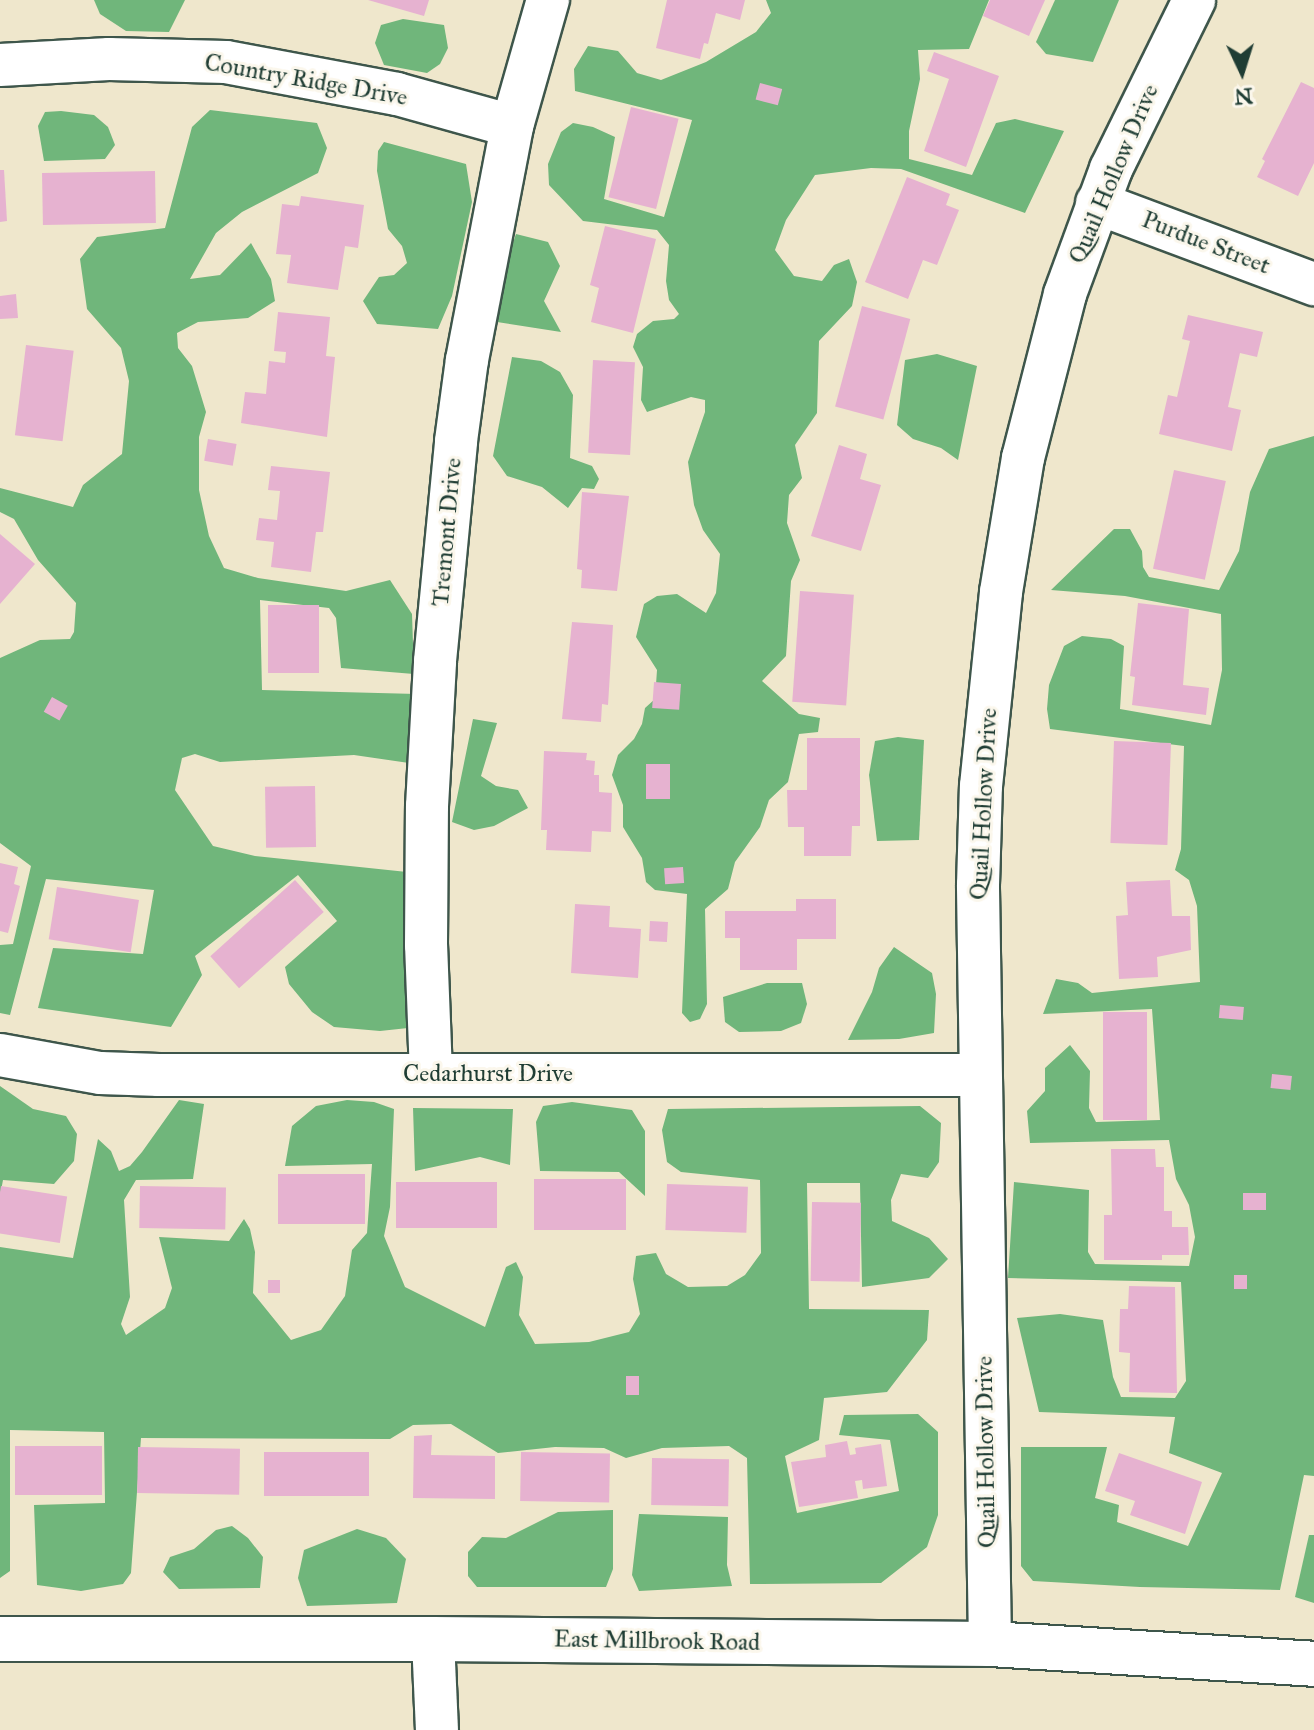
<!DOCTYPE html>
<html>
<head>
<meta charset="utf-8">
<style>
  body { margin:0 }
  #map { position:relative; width:1314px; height:1730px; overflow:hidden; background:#efe7cc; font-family:"IM FELL Great Primer",serif }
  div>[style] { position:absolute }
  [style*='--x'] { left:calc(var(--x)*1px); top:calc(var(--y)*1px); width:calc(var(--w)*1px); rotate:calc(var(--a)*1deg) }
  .forest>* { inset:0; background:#70b67b }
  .building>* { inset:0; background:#e6b2d0; transform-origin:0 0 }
  .roads { filter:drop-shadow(2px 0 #3e564b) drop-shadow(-2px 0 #3e564b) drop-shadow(0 2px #3e564b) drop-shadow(0 -2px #3e564b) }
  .minor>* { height:42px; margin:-21px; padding:0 21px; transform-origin:21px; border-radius:21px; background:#fff }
  .major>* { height:44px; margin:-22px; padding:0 22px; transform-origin:22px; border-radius:22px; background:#fff }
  span { translate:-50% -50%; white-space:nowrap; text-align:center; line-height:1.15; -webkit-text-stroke:6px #fbf7ec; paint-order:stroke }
  .street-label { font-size:24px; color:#1f3d34 }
  .north { position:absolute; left:1202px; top:32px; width:80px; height:80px; -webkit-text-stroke:6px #fbf7ec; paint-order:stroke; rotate:176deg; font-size:22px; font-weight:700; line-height:32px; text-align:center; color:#1f3d34 }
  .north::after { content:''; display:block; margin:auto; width:28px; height:36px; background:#1f3d34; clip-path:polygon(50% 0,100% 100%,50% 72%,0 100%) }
</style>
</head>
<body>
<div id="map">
  <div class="forest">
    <i style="clip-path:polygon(94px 0,185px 0,169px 32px,126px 31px,100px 14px)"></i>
    <i style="clip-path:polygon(766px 0,989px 0,969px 49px,918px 50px,920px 79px,909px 131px,909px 159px,972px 175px,996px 123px,1015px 119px,1064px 131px,1025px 213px,901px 169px,871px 168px,815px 175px,786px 220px,775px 250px,794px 276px,822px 281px,834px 265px,849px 259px,857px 282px,852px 306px,819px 341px,817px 413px,795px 445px,802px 478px,789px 495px,787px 523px,800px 560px,791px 581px,786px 656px,762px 681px,799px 714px,820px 718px,818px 732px,799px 734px,788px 782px,769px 800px,760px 827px,735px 862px,728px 889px,705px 909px,707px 1004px,700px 1019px,690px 1022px,682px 1013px,687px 894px,655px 890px,646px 882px,642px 858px,623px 827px,623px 805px,612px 775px,618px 755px,634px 739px,642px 724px,645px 708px,655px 699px,657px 670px,636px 637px,644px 604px,657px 596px,677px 594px,706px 613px,716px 593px,720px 554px,703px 530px,694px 505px,688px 462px,705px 412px,705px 400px,691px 397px,647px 412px,641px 400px,643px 367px,633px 347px,637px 334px,653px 321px,674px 319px,679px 314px,669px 300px,666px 281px,669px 245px,657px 230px,583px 221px,549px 185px,548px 164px,561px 132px,573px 123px,593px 127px,615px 137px,604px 199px,664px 217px,692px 120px,575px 91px,574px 69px,588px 46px,618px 51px,637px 73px,661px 80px,706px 62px,756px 32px,771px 13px)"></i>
    <i style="clip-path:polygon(1055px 0,1119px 0,1093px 62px,1046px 54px,1036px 42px)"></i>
    <i style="clip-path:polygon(403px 19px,444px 25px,448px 48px,440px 64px,427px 73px,384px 65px,375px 43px,381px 25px)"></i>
    <i style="clip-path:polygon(210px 110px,317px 123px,327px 148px,318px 173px,242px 212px,216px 233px,190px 279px,220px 275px,251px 243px,271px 279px,275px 301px,248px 318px,198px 322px,177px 333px,178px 348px,192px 366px,206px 412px,199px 437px,199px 490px,209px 536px,224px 568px,258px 578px,346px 591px,390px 580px,412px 614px,414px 674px,341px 668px,336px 618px,329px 608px,260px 600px,262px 690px,417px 694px,409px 763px,354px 755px,220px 762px,195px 754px,182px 758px,175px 790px,213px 846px,255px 856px,407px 872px,408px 1028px,380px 1031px,334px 1027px,312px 1012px,289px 984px,285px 967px,337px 921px,298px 875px,195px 956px,202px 975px,171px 1027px,38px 1008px,53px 948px,143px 954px,154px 890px,46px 879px,10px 1015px,0 1013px,0 945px,13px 944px,31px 866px,0 843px,0 658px,40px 640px,70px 639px,74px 632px,76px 603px,38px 560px,14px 519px,0 512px,0 488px,73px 507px,83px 485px,122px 454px,129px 381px,121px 348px,87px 309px,80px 259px,97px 237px,165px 228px,192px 127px)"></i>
    <i style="clip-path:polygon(61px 111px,94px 115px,108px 127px,115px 145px,105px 159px,44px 161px,38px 126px,45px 112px)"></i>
    <i style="clip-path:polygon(384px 142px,466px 164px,472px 202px,452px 296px,438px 329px,377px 324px,363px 301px,379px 277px,394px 275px,407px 263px,402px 246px,388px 229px,377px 171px,378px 151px)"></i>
    <i style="clip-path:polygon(516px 234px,548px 242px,560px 266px,544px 301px,561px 332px,497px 322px,508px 257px)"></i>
    <i style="clip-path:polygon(937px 354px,977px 366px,958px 460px,941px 448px,913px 439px,897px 425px,905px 360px)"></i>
    <i style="clip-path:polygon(512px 357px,541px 361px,560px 372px,573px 395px,570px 458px,592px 466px,599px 479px,594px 489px,582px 488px,568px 508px,542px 487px,507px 476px,493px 456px)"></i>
    <i style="clip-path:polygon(1314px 436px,1314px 1476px,1304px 1475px,1280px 1590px,1140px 1587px,1033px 1581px,1021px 1566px,1021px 1447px,1107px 1447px,1095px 1498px,1119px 1505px,1117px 1522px,1188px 1546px,1222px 1473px,1169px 1453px,1175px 1417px,1039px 1412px,1017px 1318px,1060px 1314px,1103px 1320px,1113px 1377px,1121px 1397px,1175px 1398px,1186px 1381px,1181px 1282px,1008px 1278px,1014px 1182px,1089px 1190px,1088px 1252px,1095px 1264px,1189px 1266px,1195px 1237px,1189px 1205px,1176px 1179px,1169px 1140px,1030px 1143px,1027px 1111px,1045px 1091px,1045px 1068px,1070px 1045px,1090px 1071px,1089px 1108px,1096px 1122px,1160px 1120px,1152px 1009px,1043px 1014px,1056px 979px,1078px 983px,1092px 993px,1200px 982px,1197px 906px,1189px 880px,1175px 870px,1181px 849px,1184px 746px,1050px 729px,1047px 709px,1049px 685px,1064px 646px,1082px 636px,1111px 639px,1124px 646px,1120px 709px,1211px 725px,1222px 670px,1221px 614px,1125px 596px,1051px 590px,1114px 529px,1130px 529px,1142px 551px,1143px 567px,1149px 577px,1219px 590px,1239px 551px,1250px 492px,1269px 449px)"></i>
    <i style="clip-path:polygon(473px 719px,497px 723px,481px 776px,496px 786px,518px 790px,528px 808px,494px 826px,474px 830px,452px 822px)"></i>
    <i style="clip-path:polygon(898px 737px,924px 740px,919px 840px,877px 841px,869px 775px,875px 741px)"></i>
    <i style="clip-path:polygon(894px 947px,932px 973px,936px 994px,934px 1033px,899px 1039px,848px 1040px,872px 992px,879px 968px)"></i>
    <i style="clip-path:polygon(767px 983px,802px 983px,807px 1004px,801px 1023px,781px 1031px,739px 1032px,725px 1022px,723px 997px)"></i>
    <i style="clip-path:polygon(0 1086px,33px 1109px,66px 1116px,77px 1134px,74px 1161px,54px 1184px,3px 1180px,0 1196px)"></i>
    <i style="clip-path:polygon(179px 1100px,204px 1104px,193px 1179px,136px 1180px,124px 1200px,130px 1297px,121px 1324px,126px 1335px,165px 1308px,172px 1288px,159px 1237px,229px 1241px,244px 1219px,250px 1229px,255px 1252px,253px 1293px,291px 1340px,321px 1330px,345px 1296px,352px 1250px,367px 1233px,372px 1164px,285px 1166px,292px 1126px,316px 1106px,347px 1100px,374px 1102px,394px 1109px,390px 1207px,384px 1236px,405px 1287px,485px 1327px,506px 1267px,516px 1262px,523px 1277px,519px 1315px,535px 1344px,589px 1342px,629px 1332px,640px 1314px,633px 1279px,636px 1256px,656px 1253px,666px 1274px,688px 1287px,727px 1286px,745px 1275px,761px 1253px,760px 1180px,681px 1172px,667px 1162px,662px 1130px,668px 1109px,920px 1106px,941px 1123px,939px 1162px,928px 1178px,901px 1174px,891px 1200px,892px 1221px,929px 1238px,948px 1259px,929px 1278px,862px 1287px,860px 1183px,807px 1183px,809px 1309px,929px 1310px,927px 1340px,887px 1392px,824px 1398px,819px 1440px,785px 1456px,797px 1513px,899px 1491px,890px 1440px,839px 1435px,844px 1415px,918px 1414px,938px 1432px,938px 1515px,927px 1547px,881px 1583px,750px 1584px,747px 1458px,729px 1446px,662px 1448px,626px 1458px,604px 1448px,555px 1447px,498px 1453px,451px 1424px,413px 1425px,390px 1439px,141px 1438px,131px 1573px,123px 1584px,81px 1591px,37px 1585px,34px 1505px,105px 1503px,104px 1432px,10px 1430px,10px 1571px,0 1578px,0 1247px,73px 1258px,98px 1139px,111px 1151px,119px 1171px,130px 1166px,142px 1152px)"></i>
    <i style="clip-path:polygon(572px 1102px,632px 1110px,645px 1131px,645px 1196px,619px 1172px,540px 1171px,536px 1122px,543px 1106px)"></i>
    <i style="clip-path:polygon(413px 1108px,513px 1109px,510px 1165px,480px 1157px,415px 1171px)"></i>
    <i style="clip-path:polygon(613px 1510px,613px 1569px,606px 1587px,477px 1587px,468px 1576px,468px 1552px,482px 1537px,506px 1538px,558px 1512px)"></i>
    <i style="clip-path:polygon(639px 1514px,728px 1517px,727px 1565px,732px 1586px,639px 1591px,632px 1575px)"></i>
    <i style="clip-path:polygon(232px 1526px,248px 1538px,263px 1557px,260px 1588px,179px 1589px,163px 1572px,170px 1557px,194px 1549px,216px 1530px)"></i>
    <i style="clip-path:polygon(357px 1529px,386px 1538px,406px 1559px,397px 1603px,307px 1606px,298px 1578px,304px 1550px)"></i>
    <i style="clip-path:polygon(1309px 1535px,1314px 1535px,1314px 1603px,1295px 1597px)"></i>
  </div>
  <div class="building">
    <i style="clip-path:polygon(368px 0,429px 0,424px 16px)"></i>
    <i style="clip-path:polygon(667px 0,745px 0,740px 20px,716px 13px,708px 44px,704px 43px,700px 59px,656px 48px)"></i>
    <i style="clip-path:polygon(990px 0,1045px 0,1029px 36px,983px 16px)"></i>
    <i style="clip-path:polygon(934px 52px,999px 76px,966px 167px,924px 151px,949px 79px,927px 71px)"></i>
    <i style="clip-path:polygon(1301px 82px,1314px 88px,1314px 163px,1298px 196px,1257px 177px,1265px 161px,1262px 159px)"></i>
    <i style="left:760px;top:83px;width:23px;height:17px;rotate:15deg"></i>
    <i style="left:631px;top:107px;width:49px;height:93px;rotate:14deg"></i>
    <i style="clip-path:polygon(0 170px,4px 170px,7px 221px,0 222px)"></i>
    <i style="left:155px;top:171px;width:52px;height:113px;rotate:89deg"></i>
    <i style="clip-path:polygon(907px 177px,950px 194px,946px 205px,959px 210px,937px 265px,923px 260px,908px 299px,865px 282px)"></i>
    <i style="clip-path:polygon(301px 196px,364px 205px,358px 248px,345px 246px,338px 290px,287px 283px,291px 255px,276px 254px,282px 204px,299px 206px)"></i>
    <i style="clip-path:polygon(605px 226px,656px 239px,633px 333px,591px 322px,599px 288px,590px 285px)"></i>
    <i style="clip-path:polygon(16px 294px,18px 318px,0 319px,0 296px)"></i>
    <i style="left:862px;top:306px;width:50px;height:104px;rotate:15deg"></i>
    <i style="clip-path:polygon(278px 312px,330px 317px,326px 356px,335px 357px,327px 437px,241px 423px,245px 392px,266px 394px,269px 361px,285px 363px,286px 352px,274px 351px)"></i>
    <i style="clip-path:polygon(1188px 315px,1263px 332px,1257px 357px,1240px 353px,1228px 407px,1241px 410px,1232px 451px,1159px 434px,1168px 395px,1177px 397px,1190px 341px,1182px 339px)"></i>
    <i style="left:26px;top:345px;width:48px;height:91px;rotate:7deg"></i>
    <i style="left:593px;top:360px;width:42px;height:93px;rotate:3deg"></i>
    <i style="left:208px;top:439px;width:29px;height:22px;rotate:10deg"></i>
    <i style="clip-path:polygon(839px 445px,867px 454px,860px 479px,881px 485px,861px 551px,811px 536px)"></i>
    <i style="clip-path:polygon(271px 466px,330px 472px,323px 532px,316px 532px,311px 572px,271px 567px,274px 542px,256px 540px,259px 518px,277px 520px,280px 491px,268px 490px)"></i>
    <i style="left:1174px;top:470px;width:53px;height:101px;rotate:12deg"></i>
    <i style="clip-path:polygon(582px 492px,629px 496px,617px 591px,581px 588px,582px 570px,577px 569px)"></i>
    <i style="clip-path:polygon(0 534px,35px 564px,0 604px)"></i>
    <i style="left:800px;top:591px;width:54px;height:111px;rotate:4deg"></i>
    <i style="clip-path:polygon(1138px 603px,1189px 609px,1183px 685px,1209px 688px,1206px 715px,1132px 705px,1135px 677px,1130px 676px)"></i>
    <i style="left:268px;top:605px;width:51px;height:68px"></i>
    <i style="clip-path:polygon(572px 622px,613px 625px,608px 705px,602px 704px,601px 722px,562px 719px)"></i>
    <i style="left:654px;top:682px;width:27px;height:26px;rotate:4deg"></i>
    <i style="left:52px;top:697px;width:18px;height:17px;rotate:29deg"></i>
    <i style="clip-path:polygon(807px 738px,860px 738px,860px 826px,852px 826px,851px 856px,804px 856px,804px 827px,788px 827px,787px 790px,807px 790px)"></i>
    <i style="left:1114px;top:741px;width:57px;height:102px;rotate:2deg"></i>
    <i style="clip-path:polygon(544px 751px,587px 753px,586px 760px,595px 761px,594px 775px,599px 775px,599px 792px,612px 793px,611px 832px,592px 831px,591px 852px,546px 850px,547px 830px,541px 830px)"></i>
    <i style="left:646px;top:764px;width:24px;height:35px"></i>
    <i style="left:315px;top:786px;width:61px;height:50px;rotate:89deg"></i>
    <i style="clip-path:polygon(0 863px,18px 867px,14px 884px,20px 886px,8px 933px,0 931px)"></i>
    <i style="left:683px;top:867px;width:16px;height:19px;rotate:86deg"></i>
    <i style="left:295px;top:880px;width:43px;height:114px;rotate:48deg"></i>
    <i style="clip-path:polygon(1170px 880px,1172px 916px,1190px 916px,1191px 950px,1157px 957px,1158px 977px,1119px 979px,1116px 916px,1128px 915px,1126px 882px)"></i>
    <i style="left:57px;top:887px;width:83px;height:53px;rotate:9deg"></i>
    <i style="clip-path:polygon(796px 899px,836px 899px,836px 939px,797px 939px,797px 970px,740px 970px,740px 938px,725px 938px,725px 911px,796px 911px)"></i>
    <i style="clip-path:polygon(575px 904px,610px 906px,609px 927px,641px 929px,638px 978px,571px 973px)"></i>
    <i style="left:650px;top:921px;width:18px;height:20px;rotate:3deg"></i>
    <i style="left:1220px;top:1005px;width:24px;height:13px;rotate:5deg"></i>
    <i style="left:1103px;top:1012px;width:44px;height:108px"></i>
    <i style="left:1272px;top:1074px;width:20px;height:14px;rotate:6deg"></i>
    <i style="clip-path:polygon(1111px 1149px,1155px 1149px,1156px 1167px,1164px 1167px,1164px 1211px,1172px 1211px,1172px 1227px,1188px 1227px,1189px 1255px,1162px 1255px,1162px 1260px,1104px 1260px,1104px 1215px,1112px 1215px)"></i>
    <i style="left:278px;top:1174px;width:87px;height:50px"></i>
    <i style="left:626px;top:1179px;width:51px;height:92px;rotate:90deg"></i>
    <i style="left:497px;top:1182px;width:46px;height:101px;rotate:90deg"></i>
    <i style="left:667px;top:1184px;width:81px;height:46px;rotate:2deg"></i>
    <i style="left:1px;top:1186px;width:67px;height:47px;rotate:9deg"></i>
    <i style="left:140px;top:1186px;width:86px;height:42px;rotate:1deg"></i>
    <i style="left:1243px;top:1193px;width:23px;height:17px"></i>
    <i style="left:812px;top:1202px;width:49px;height:79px;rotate:1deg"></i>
    <i style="left:1234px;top:1275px;width:13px;height:14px"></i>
    <i style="left:268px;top:1280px;width:12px;height:13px"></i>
    <i style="clip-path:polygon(1129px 1286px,1175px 1287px,1177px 1393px,1129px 1392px,1130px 1353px,1119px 1352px,1120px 1309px,1128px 1309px)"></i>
    <i style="left:626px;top:1376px;width:13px;height:19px"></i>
    <i style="clip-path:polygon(432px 1435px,431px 1455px,495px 1456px,495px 1499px,413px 1498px,414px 1436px)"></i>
    <i style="clip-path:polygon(847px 1441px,850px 1455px,856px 1454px,855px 1448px,881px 1444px,887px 1486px,863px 1489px,862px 1480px,855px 1481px,858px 1498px,799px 1507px,791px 1462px,826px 1457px,825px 1445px)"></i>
    <i style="left:15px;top:1446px;width:87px;height:49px"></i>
    <i style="left:138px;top:1447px;width:102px;height:46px;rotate:1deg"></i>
    <i style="left:369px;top:1452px;width:44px;height:105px;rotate:90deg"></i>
    <i style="left:521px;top:1452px;width:89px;height:49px;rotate:1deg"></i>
    <i style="clip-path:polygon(1119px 1453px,1202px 1482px,1185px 1534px,1130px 1515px,1135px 1501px,1105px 1491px)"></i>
    <i style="left:652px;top:1458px;width:77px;height:47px;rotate:1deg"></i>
  </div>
  <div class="roads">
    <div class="minor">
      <i style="--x:0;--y:65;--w:109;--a:-3.2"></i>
      <i style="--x:109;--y:59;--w:117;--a:1.5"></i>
      <i style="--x:226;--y:62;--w:174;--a:10.6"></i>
      <i style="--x:397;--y:94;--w:119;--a:15.5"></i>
      <i style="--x:1097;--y:203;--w:232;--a:20.5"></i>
      <i style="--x:0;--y:1055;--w:102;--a:10.2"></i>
      <i style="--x:100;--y:1073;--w:59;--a:1.9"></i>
      <i style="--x:159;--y:1075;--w:820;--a:0"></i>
      <i style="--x:431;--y:1074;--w:129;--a:-92.2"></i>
      <i style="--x:426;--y:945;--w:139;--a:-89.6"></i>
      <i style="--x:427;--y:806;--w:145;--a:-86.8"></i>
      <i style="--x:435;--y:661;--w:221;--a:-84.5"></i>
      <i style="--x:456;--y:441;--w:82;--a:-82.3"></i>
      <i style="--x:467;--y:360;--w:238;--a:-79.1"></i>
      <i style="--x:512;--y:126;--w:131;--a:-74.1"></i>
      <i style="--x:433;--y:1639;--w:91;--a:87.5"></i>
      <i style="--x:990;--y:1644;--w:759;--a:-90.91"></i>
      <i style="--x:978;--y:885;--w:99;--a:-88.3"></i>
      <i style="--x:981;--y:786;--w:195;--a:-84.1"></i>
      <i style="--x:1001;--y:592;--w:136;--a:-80.7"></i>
      <i style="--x:1023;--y:458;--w:169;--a:-75.6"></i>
      <i style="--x:1065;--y:294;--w:133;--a:-69.8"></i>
      <i style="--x:1111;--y:169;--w:188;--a:-63.8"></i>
    </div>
    <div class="major">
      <i style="--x:0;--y:1639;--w:433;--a:0"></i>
      <i style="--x:433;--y:1639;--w:557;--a:0.51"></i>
      <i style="--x:990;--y:1644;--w:325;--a:3.5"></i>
    </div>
  </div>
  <div class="street-label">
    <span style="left:306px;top:80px;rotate:10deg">Country Ridge Drive</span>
    <span style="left:1114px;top:174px;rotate:-67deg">Quail Hollow Drive</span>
    <span style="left:1206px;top:243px;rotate:21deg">Purdue Street</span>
    <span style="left:447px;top:532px;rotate:-85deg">Tremont Drive</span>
    <span style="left:984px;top:804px;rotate:-87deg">Quail Hollow Drive</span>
    <span style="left:488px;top:1074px">Cedarhurst Drive</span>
    <span style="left:986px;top:1452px;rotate:-91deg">Quail Hollow Drive</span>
    <span style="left:657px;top:1641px;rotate:1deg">East Millbrook Road</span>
  </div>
  <div class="north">N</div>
</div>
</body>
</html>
